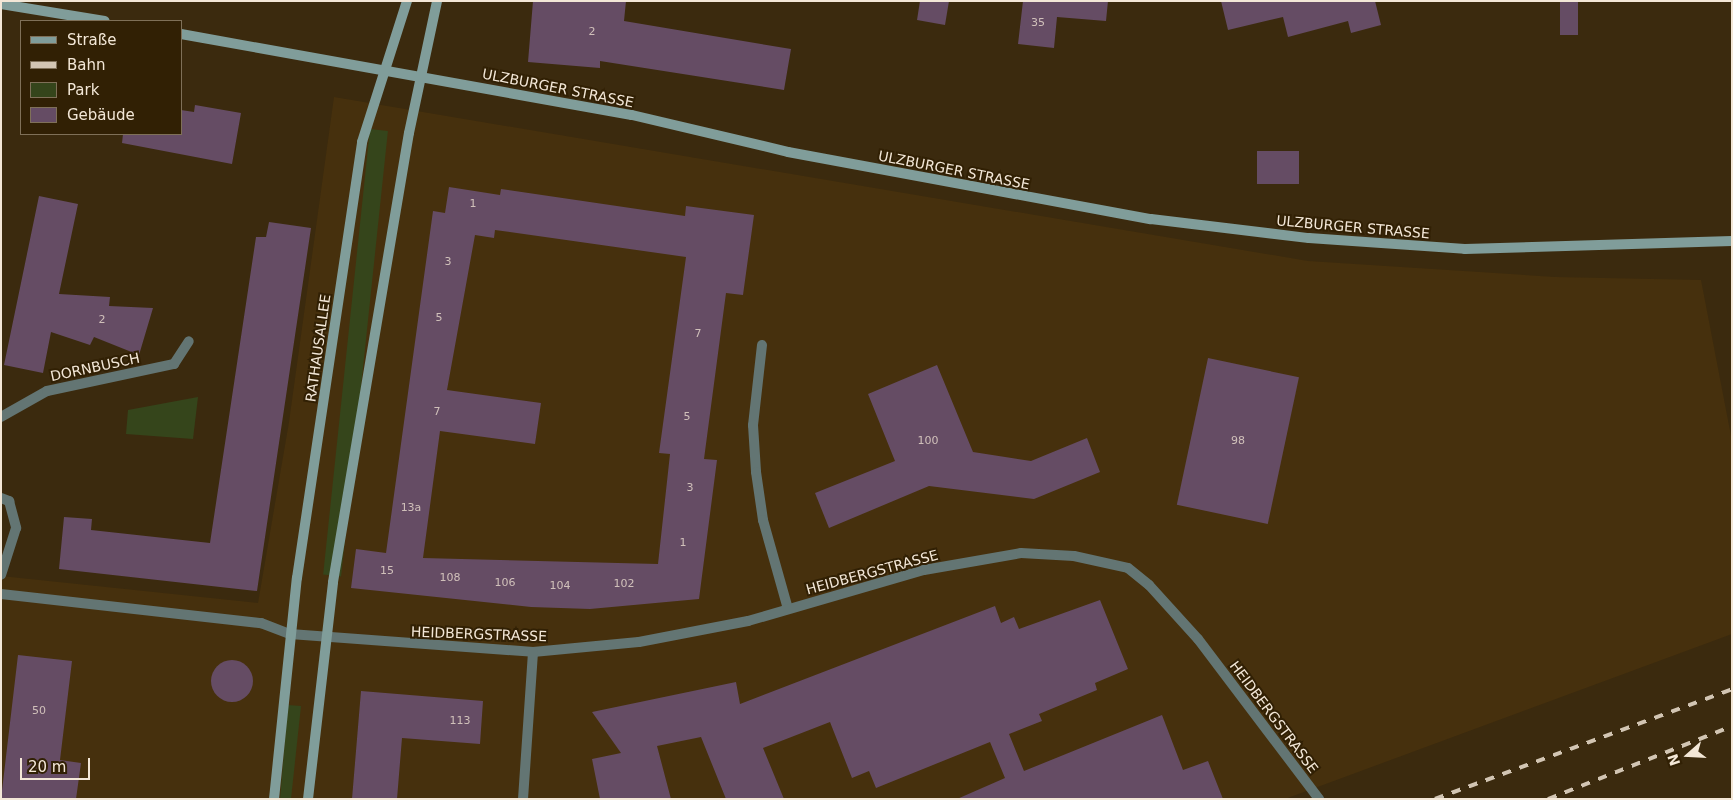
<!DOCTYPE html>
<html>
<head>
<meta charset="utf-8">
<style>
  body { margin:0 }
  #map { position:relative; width:1733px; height:800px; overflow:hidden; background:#3b2a0e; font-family:"DejaVu Sans",sans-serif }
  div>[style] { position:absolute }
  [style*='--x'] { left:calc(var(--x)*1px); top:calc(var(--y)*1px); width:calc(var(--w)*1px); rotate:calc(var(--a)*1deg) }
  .built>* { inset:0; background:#46300d }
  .green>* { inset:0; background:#35451b; transform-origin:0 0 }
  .building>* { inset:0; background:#654c64; transform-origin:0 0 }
  .round { border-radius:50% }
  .street>* { height:10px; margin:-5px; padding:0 5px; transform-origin:5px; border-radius:5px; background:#637573 }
  .secondary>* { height:10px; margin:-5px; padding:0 5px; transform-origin:5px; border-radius:5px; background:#809d9a }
  .rail>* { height:4px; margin-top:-2px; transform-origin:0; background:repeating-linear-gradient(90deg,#d2c5b3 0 9px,transparent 0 18px) }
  span { translate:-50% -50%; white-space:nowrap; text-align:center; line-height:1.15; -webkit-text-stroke:4px #312004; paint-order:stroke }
  .number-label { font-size:11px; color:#d0c0ba }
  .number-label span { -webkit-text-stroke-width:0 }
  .street-label { font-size:14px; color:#f3e7d7 }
  .frame { position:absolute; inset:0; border:2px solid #f3e7d7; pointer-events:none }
  .legend { position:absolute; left:20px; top:20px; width:162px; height:115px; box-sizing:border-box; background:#312004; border:1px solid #7f7058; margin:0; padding:6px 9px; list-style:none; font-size:15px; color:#f3e7d7 }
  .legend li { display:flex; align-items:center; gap:10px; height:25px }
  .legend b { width:25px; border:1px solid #7f7058 }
  .north { position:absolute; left:1663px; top:730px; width:50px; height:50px; -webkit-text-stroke:4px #312004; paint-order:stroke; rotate:251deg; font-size:14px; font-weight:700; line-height:20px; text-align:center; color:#f3e7d7 }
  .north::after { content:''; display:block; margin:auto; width:18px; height:22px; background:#f3e7d7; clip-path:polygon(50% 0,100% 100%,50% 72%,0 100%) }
  .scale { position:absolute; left:20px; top:758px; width:70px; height:22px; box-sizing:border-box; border:2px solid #f3e7d7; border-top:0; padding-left:6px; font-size:15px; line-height:18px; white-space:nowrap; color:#f3e7d7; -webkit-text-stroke:4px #312004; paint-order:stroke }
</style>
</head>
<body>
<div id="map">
  <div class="built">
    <i style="clip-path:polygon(334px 97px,1308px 261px,1555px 277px,1701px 280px,1732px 441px,1732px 634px,1285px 799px,1px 799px,1px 576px,258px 603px,289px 422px)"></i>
  </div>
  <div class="green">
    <i style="left:370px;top:129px;width:18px;height:448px;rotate:6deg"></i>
    <i style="clip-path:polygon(198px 397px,193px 439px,126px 434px,128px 410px)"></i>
    <i style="clip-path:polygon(288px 705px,301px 706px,291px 799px,280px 799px)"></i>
  </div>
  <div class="building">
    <i style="clip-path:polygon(533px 1px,626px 1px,624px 21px,791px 49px,784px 90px,600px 61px,600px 68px,528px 62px)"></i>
    <i style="clip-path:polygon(920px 1px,949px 1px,945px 25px,917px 20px)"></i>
    <i style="clip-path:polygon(1023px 1px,1108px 1px,1106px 21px,1057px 17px,1054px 48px,1018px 44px)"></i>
    <i style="clip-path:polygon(1221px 1px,1375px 1px,1381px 25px,1351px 33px,1348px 21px,1288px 37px,1283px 17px,1228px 30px)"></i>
    <i style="left:1560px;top:1px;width:18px;height:34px"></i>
    <i style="clip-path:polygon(195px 105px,241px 113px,232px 164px,122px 143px,123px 134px,181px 134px,181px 110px,194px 112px)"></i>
    <i style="left:1257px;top:151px;width:42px;height:33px"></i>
    <i style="clip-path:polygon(evenodd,449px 187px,500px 195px,501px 189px,685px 216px,686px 206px,754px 215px,743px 295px,726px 293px,704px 459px,717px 460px,699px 599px,590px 609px,531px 607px,351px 588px,356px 549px,386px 553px,433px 211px,445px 213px,449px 187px,495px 230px,686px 257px,659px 453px,670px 454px,658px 564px,423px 558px,440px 431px,535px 444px,541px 403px,447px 390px,475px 235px,494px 238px,495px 230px)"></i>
    <i style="clip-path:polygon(39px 196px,78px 204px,59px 294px,110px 297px,109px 306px,153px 308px,139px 355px,94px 337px,90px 345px,51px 332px,43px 373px,4px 365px)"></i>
    <i style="clip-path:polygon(269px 222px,311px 228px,257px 591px,59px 569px,64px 517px,92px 519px,91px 530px,210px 543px,256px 237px,266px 237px)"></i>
    <i style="left:1208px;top:358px;width:93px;height:150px;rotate:12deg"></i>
    <i style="clip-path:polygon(937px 365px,973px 452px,1031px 461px,1087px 438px,1100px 472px,1034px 499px,929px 486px,829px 528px,815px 493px,895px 461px,868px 394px)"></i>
    <i style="clip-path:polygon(1100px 600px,1128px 669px,1095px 683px,1097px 690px,1039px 714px,1042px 721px,1009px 734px,1024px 771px,1162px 715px,1183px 770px,1208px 761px,1223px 799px,957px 799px,1005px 778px,990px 742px,876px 788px,869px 771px,852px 778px,830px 722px,763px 748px,784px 799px,726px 799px,701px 737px,657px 746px,671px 799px,600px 799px,592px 759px,621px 753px,592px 712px,736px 682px,740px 704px,995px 606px,1001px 623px,1014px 617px,1019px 629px)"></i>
    <i style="clip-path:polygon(18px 655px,72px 661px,60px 760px,81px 763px,76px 799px,1px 799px)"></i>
    <i class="round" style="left:211px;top:660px;width:42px;height:42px"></i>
    <i style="clip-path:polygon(361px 691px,483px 701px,480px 744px,402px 738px,397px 799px,352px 799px)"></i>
  </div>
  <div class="street">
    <i style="--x:762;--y:345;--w:81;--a:96.4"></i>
    <i style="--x:753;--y:425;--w:47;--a:86.3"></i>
    <i style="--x:756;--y:472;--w:49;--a:81.7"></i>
    <i style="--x:763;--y:520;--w:92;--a:74.3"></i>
    <i style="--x:1;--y:417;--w:53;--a:-29.5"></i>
    <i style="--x:47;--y:391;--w:130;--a:-12"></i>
    <i style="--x:174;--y:364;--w:27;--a:-57"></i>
    <i style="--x:1;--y:498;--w:9;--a:21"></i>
    <i style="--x:9;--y:501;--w:28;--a:75"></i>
    <i style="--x:16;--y:528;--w:49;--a:107.7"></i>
    <i style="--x:1;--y:594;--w:262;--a:6.4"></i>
    <i style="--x:261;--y:623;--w:31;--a:21"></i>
    <i style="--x:290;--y:634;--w:244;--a:4.2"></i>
    <i style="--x:533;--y:652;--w:106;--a:-5.4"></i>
    <i style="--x:639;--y:642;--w:111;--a:-10.9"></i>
    <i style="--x:748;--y:621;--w:183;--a:-16.2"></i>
    <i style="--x:924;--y:570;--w:98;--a:-9.9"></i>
    <i style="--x:1021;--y:553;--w:53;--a:3.2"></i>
    <i style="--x:1074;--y:556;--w:55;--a:12.5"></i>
    <i style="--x:1128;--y:568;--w:27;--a:39"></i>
    <i style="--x:1149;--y:585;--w:73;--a:47.8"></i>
    <i style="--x:1198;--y:639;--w:201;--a:52.9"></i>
    <i style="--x:523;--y:799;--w:147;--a:-86.1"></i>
  </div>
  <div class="secondary">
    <i style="--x:1;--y:4;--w:105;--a:9.3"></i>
    <i style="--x:181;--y:34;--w:458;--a:10.2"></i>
    <i style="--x:632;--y:115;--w:160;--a:13.3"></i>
    <i style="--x:788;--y:152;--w:369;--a:10.5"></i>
    <i style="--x:1151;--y:219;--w:159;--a:6.9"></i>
    <i style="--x:1309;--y:238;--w:156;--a:4"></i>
    <i style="--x:1465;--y:249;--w:267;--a:-1.7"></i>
    <i style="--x:274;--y:799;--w:222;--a:-84.1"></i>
    <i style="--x:297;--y:578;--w:441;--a:-81.5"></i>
    <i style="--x:362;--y:142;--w:148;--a:-72.3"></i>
    <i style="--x:308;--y:799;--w:218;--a:-83.4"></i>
    <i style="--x:333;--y:582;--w:455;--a:-80.4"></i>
    <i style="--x:409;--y:133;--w:135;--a:-78"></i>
  </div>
  <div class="rail">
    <i style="--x:1435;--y:799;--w:317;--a:-20.3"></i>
    <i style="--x:1548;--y:799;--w:198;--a:-21.6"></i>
  </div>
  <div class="number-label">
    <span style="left:1038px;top:23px">35</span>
    <span style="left:592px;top:32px">2</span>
    <span style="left:473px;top:204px">1</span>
    <span style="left:448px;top:262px">3</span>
    <span style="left:439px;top:318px">5</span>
    <span style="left:102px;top:320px">2</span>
    <span style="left:698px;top:334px">7</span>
    <span style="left:437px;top:412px">7</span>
    <span style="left:687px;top:417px">5</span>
    <span style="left:928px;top:441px">100</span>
    <span style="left:1238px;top:441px">98</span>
    <span style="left:690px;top:488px">3</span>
    <span style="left:411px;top:508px">13a</span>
    <span style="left:683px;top:543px">1</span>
    <span style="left:387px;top:571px">15</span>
    <span style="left:450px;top:578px">108</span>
    <span style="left:505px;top:583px">106</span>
    <span style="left:624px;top:584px">102</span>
    <span style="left:560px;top:586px">104</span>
    <span style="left:39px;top:711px">50</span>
    <span style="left:460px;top:721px">113</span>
  </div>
  <div class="street-label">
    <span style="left:558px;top:88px;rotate:11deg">ULZBURGER STRASSE</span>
    <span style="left:954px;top:170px;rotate:11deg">ULZBURGER STRASSE</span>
    <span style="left:1353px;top:227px;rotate:5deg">ULZBURGER STRASSE</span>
    <span style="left:318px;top:348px;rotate:-82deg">RATHAUSALLEE</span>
    <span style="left:95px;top:367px;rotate:-12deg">DORNBUSCH</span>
    <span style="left:872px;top:572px;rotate:-15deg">HEIDBERGSTRASSE</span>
    <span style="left:479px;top:634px;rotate:2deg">HEIDBERGSTRASSE</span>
    <span style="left:1274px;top:717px;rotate:53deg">HEIDBERGSTRASSE</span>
  </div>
  <div class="frame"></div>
  <ul class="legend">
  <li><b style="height:6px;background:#809d9a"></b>Straße</li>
  <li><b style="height:6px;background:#d2c5b3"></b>Bahn</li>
  <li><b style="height:14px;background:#35451b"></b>Park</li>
  <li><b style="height:14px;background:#654c64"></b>Gebäude</li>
  </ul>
  <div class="north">N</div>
  <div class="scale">20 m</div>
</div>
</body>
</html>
